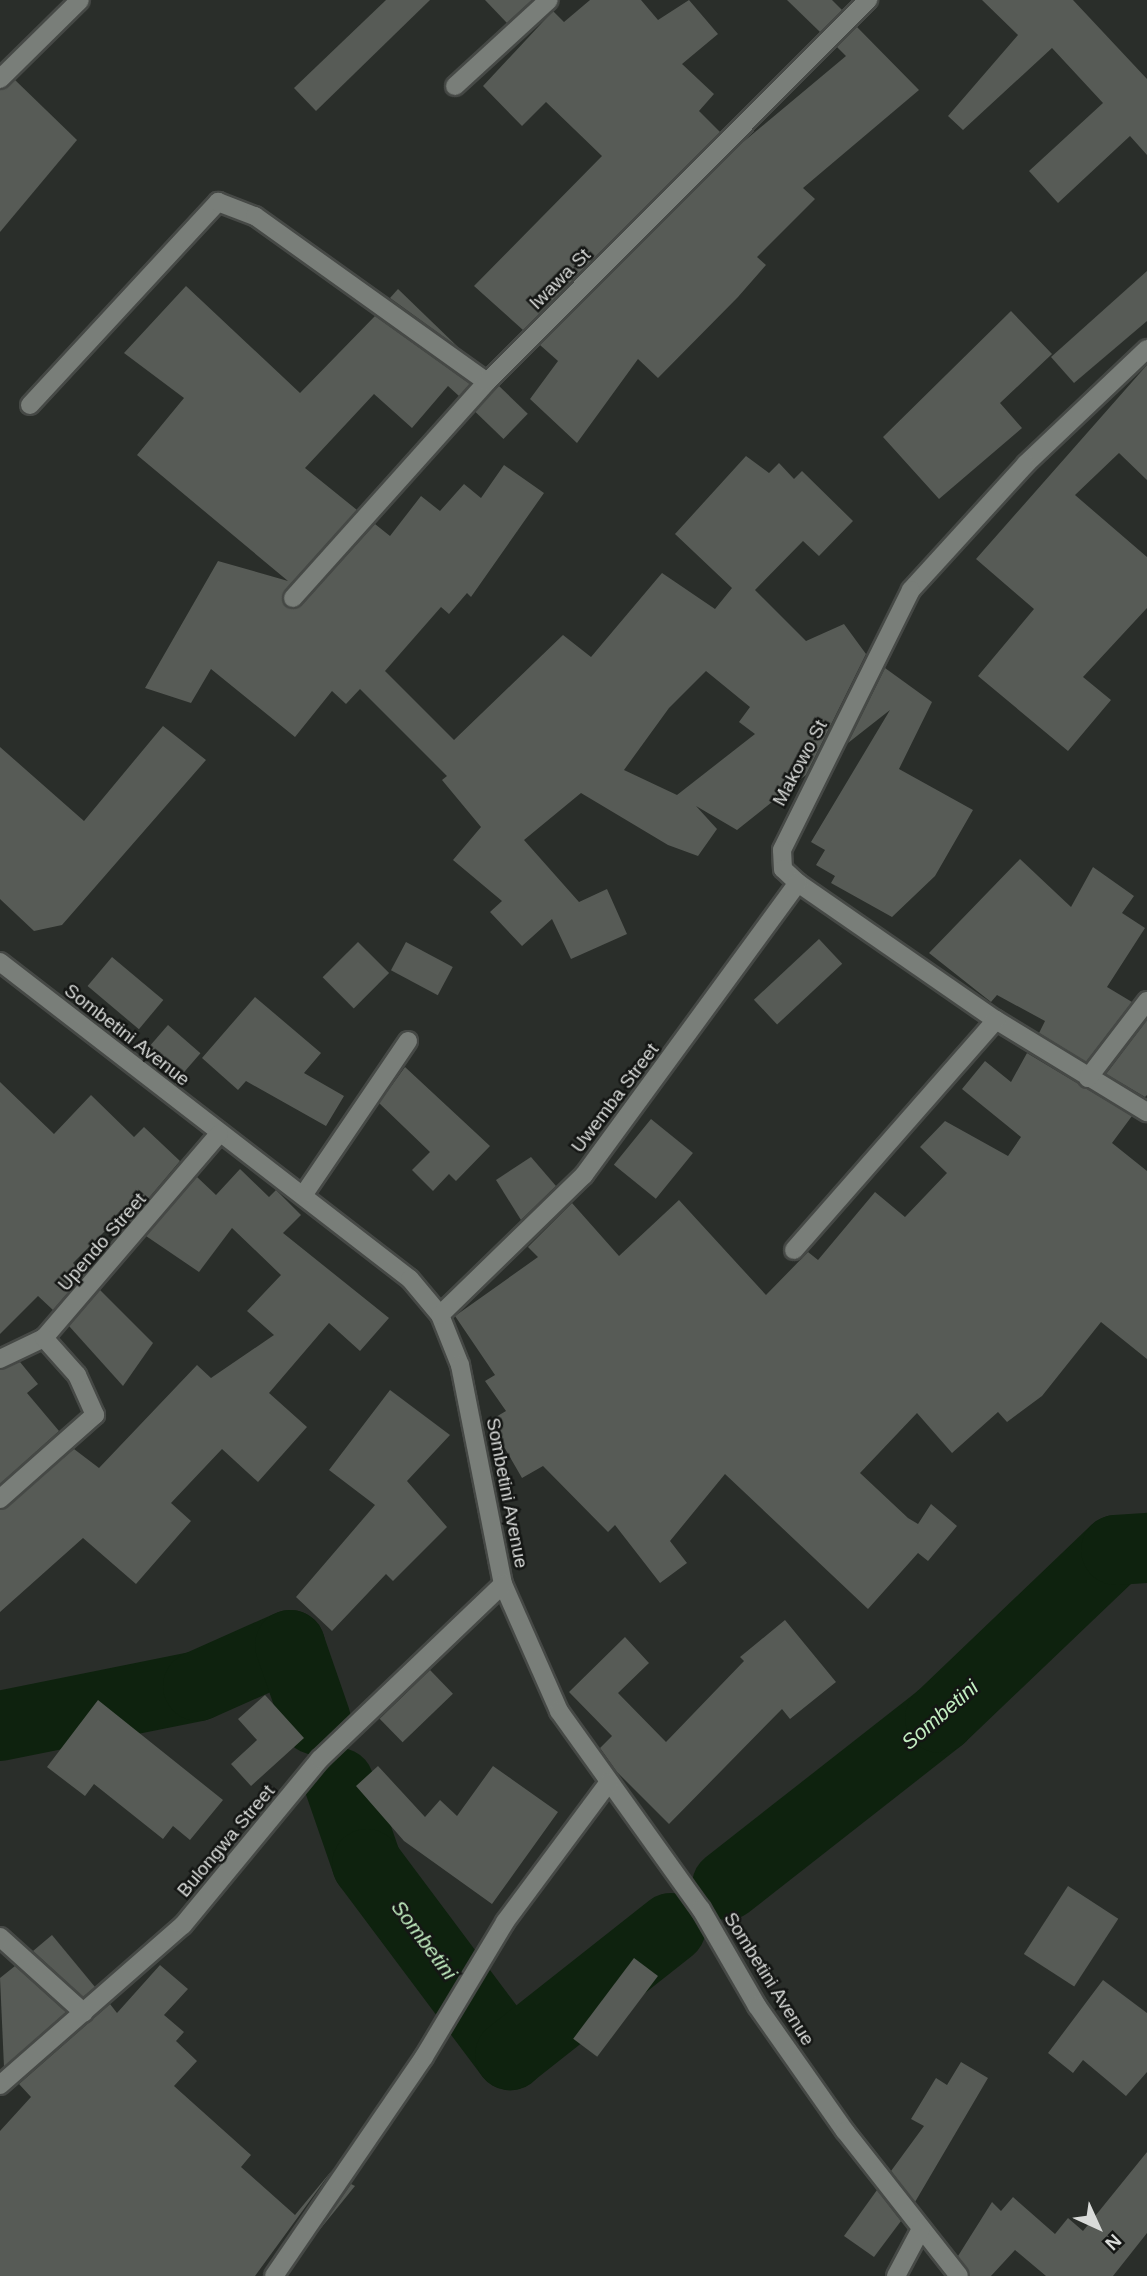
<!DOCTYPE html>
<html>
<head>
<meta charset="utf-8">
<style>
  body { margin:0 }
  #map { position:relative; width:1147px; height:2276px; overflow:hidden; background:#2a2e2a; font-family:Helvetica,sans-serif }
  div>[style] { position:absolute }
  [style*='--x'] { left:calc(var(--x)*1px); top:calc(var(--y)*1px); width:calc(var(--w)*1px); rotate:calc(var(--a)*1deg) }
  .river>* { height:70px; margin:-35px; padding:0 35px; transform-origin:35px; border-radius:35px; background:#0e220e }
  .building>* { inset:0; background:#575b56; transform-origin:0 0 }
  .roads { filter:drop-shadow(2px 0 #464946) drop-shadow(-2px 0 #464946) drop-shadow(0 2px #464946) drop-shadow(0 -2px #464946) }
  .street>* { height:18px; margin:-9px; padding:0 9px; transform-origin:9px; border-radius:9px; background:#797e79 }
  span { translate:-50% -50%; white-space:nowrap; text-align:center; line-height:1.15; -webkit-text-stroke:5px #141614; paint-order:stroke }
  .street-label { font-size:19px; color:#d9dbd9 }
  .water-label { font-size:21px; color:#c2eec1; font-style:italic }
  .north { position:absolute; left:1063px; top:2192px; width:70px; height:70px; -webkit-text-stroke:5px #141614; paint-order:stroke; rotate:135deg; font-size:19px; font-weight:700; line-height:28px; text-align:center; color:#d9dbd9 }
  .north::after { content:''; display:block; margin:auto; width:24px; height:32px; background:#d9dbd9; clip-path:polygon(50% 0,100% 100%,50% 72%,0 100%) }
</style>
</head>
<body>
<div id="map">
  <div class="river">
    <i style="--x:0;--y:1726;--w:202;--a:-11.4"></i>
    <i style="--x:198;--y:1686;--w:101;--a:-24"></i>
    <i style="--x:290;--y:1645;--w:79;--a:70.9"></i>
    <i style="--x:339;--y:1783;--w:86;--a:70.9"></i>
    <i style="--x:367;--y:1864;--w:239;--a:53.2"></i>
    <i style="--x:510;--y:2055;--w:205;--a:-38.3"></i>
    <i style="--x:727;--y:1885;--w:271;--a:-38.1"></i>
    <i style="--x:940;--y:1718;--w:243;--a:-43.7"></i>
    <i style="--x:1116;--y:1550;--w:31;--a:-4"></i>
  </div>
  <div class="building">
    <i style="clip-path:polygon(386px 0,430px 0,316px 111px,294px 88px)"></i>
    <i style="clip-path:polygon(485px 0,532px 0,507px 23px)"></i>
    <i style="clip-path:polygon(590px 0,641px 0,658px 20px,689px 0,718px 34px,682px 64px,714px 94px,699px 111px,720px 132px,523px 330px,474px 286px,602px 156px,546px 102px,522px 126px,483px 86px,553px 11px,564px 22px)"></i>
    <i style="clip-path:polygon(787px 0,832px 0,842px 10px,820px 32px)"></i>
    <i style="clip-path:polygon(982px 0,1073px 0,1147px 79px,1147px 155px,1130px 136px,1058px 203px,1029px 171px,1103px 103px,1052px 48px,963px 130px,948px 116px,1018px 35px)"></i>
    <i style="clip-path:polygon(857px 27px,919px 90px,803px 188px,815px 199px,757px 257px,766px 265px,738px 297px,658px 378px,638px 359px,577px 443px,530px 399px,558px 361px,540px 345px,736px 148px,846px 56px,837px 47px)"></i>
    <i style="clip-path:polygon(15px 80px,77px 140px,0 232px,0 90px)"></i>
    <i style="clip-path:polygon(1147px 271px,1147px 321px,1074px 383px,1051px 357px)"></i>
    <i style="clip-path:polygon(evenodd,186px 286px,300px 393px,375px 316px,470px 384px,459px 396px,448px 386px,412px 428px,374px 394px,305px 468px,357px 510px,285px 590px,286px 607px,301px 606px,375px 524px,390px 536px,421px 496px,440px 511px,464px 484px,481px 498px,504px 465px,544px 493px,471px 597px,467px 593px,449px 614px,441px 607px,385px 671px,454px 740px,563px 635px,591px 657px,662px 573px,715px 609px,732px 588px,675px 534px,746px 456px,769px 473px,779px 463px,794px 479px,802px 471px,853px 521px,819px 556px,803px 541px,755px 590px,806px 641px,844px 624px,866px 654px,806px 775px,737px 830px,696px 806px,717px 829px,698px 856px,668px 845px,581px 793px,524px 840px,579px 902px,607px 889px,627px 934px,571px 959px,552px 919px,522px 946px,490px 912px,502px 901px,453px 860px,481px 827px,442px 780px,447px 776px,360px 689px,346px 704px,332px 691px,295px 737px,211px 669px,191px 703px,145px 688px,218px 561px,288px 581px,137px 455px,184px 398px,124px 353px,186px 286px,706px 671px,750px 707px,739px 722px,755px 734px,677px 795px,624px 770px,669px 708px,706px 671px)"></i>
    <i style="clip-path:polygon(398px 289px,459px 348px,390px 298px)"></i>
    <i style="clip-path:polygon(1011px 311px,1052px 354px,1000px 403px,1022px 428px,939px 499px,883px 437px)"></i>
    <i style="clip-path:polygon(1147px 365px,1147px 480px,1119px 453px,1075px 495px,1147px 557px,1147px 608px,1083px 677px,1111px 700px,1068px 751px,978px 676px,1034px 609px,976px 559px)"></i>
    <i style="left:499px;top:386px;width:40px;height:35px;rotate:44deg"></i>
    <i style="clip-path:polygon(885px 668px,932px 702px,899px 769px,973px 810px,935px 876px,892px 917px,831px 883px,835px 876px,816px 865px,825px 850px,811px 842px,890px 710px,848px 743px)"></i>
    <i style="clip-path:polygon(163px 726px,206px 760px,62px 925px,34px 931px,0 899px,0 747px,84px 821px)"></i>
    <i style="clip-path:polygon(1020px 859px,1071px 907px,1093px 867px,1134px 896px,1122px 913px,1145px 928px,1107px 987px,1132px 1002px,1086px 1062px,1039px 1033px,1045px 1021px,997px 995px,991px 1002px,929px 953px)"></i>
    <i style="left:819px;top:939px;width:34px;height:89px;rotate:47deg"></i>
    <i style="left:358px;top:942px;width:44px;height:50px;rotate:45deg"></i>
    <i style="left:406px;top:942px;width:53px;height:32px;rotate:28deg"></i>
    <i style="left:112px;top:957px;width:67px;height:38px;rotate:40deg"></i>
    <i style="clip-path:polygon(255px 997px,321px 1053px,304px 1073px,344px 1096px,326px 1126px,246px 1081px,238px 1090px,202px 1058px)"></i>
    <i style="clip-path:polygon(1147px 1020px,1147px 1095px,1145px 1097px,1106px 1074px)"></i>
    <i style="left:168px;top:1025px;width:43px;height:38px;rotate:41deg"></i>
    <i style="clip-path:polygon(1027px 1053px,1132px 1116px,1112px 1143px,1147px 1171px,1147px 1359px,1101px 1322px,1042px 1396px,1007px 1422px,998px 1412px,952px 1453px,917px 1413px,860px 1473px,908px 1518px,918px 1524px,931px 1504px,957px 1526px,928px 1561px,918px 1553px,868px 1609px,725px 1474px,670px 1541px,687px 1563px,660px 1583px,615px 1525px,608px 1532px,543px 1466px,522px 1478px,489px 1421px,506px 1411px,485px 1381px,495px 1375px,455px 1316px,538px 1257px,528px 1247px,572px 1203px,619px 1256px,679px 1200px,766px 1295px,808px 1252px,818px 1260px,875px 1192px,905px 1217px,947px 1173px,920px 1147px,945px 1121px,1008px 1156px,1021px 1137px,962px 1089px,985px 1061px,1011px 1082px)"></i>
    <i style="clip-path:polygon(405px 1067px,490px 1146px,456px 1181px,449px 1174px,433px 1191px,412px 1170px,430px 1152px,379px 1103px)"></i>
    <i style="clip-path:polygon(0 1082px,54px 1134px,91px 1095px,134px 1137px,144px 1127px,180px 1161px,127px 1224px,118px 1218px,73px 1263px,84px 1274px,53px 1310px,38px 1296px,0 1334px)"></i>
    <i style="left:651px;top:1119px;width:54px;height:59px;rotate:39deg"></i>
    <i style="clip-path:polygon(531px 1157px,556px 1186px,521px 1220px,496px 1180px)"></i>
    <i style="clip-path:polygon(240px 1169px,269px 1197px,276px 1190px,301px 1215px,283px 1233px,389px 1318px,360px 1351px,329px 1323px,269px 1393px,307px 1427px,258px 1482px,222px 1449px,171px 1503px,191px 1521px,136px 1584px,83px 1538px,0 1612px,0 1510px,74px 1449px,99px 1468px,197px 1365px,211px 1378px,274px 1335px,247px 1311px,281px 1275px,232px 1228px,199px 1272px,146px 1236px,197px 1177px,216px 1195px)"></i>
    <i style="clip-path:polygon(100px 1290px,153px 1343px,123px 1386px,69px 1326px)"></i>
    <i style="clip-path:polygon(20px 1362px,38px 1384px,27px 1393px,59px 1431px,0 1484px,0 1370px)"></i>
    <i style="clip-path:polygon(390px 1390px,450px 1435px,407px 1481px,447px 1527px,393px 1581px,386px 1574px,332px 1631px,296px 1597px,375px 1505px,329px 1470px)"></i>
    <i style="clip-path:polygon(785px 1620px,836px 1682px,790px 1719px,782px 1709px,669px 1824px,617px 1772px,600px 1748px,612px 1736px,569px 1692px,625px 1637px,649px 1663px,618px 1693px,666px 1742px,744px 1661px,740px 1657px)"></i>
    <i style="left:430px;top:1670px;width:33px;height:70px;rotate:46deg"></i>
    <i style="clip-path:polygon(265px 1695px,304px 1738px,251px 1786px,231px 1764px,257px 1740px,238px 1719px)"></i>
    <i style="clip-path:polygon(98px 1700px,223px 1800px,190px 1840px,173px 1826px,163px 1839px,94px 1784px,85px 1796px,47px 1767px)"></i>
    <i style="clip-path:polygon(378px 1766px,425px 1817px,440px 1800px,457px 1816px,493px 1766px,558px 1812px,492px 1904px,404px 1841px,356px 1786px)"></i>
    <i style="left:1068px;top:1886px;width:60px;height:81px;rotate:33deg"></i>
    <i style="clip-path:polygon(52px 1935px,95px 1987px,83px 1997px,33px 1951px)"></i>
    <i style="left:634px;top:1958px;width:30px;height:101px;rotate:37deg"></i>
    <i style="clip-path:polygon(160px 1965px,188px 1989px,164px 2015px,184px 2032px,176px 2041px,197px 2061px,174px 2086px,251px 2155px,241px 2167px,295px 2215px,333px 2169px,255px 2276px,0 2276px,0 2131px,31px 2097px,19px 2084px,110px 2004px,117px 2013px)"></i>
    <i style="clip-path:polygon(15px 1966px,66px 2012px,4px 2067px,0 1978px)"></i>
    <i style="clip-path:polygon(1103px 1980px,1147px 2013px,1147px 2072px,1126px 2096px,1083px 2060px,1073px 2073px,1048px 2053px)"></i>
    <i style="clip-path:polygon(961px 2062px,988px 2078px,915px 2202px,891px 2171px,924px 2126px,911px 2119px,936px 2078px,947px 2085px)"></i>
    <i style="clip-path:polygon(1147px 2152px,1147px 2233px,1113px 2276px,1046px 2276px,1015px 2250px,991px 2276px,970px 2276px,958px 2256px,992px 2202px,1001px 2211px,1013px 2197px,1055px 2234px,1068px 2218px,1083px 2231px)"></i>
    <i style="clip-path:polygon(351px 2184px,355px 2186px,317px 2233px)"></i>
    <i style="clip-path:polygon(877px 2190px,901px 2221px,874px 2257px,844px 2236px)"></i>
  </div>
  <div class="roads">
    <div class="street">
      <i style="--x:0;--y:79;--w:112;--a:-44.6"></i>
      <i style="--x:455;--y:86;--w:127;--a:-42.5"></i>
      <i style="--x:1147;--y:349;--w:167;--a:136.5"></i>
      <i style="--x:1026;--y:464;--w:171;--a:132.4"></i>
      <i style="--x:911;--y:590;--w:290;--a:116.4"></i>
      <i style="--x:782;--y:850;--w:19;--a:87"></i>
      <i style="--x:783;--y:869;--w:21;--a:43"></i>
      <i style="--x:798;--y:883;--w:241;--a:34.7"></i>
      <i style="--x:996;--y:1020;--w:177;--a:31.4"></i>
      <i style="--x:30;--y:405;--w:277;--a:-47.2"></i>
      <i style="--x:218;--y:202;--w:40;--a:21"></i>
      <i style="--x:255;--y:216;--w:285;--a:35.6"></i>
      <i style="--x:293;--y:598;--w:290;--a:-48.1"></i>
      <i style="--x:487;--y:382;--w:540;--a:-45.08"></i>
      <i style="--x:0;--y:962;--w:518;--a:37.71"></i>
      <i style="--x:410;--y:1279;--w:47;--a:50.2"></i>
      <i style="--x:440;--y:1315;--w:54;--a:68.2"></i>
      <i style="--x:460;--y:1365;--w:223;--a:78.9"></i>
      <i style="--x:503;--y:1584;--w:139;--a:66.2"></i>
      <i style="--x:559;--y:1711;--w:244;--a:54.4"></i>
      <i style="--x:701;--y:1909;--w:112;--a:60"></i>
      <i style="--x:757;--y:2006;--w:153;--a:54.9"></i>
      <i style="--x:845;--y:2131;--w:184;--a:51.8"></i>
      <i style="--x:1088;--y:1078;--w:97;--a:-52.5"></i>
      <i style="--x:304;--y:1194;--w:185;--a:-55.8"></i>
      <i style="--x:794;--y:1250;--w:306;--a:-48.7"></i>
      <i style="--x:440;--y:1315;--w:201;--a:-44.2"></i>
      <i style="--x:584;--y:1175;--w:362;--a:-53.8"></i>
      <i style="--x:0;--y:1359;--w:49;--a:-25.5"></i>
      <i style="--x:44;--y:1338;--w:269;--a:-49.4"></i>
      <i style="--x:0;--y:1499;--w:127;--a:-41.5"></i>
      <i style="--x:95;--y:1415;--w:44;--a:-114.2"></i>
      <i style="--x:77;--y:1375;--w:50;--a:-131.7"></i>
      <i style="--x:0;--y:1937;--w:113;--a:42.1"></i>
      <i style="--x:0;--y:2085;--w:243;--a:-41.2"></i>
      <i style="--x:183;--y:1925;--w:215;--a:-50.5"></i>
      <i style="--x:320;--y:1759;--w:253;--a:-43.7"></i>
      <i style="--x:274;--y:2276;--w:265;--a:-55.6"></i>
      <i style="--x:424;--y:2057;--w:157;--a:-59"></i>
      <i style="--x:505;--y:1922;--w:174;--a:-53.4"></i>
      <i style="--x:896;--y:2276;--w:53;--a:-62"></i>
    </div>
  </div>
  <div class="street-label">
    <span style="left:560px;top:279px;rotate:-45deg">Iwawa St</span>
    <span style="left:800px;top:763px;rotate:-62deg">Makowo St</span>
    <span style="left:127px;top:1035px;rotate:38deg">Sombetini Avenue</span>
    <span style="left:615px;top:1098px;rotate:-53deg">Uwemba Street</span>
    <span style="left:102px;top:1242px;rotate:-49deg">Upendo Street</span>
    <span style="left:507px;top:1493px;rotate:79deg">Sombetini Avenue</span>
    <span style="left:226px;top:1841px;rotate:-50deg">Bulongwa Street</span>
    <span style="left:769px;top:1979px;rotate:58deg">Sombetini Avenue</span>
  </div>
  <div class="water-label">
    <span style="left:940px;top:1715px;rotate:-41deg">Sombetini</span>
    <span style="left:424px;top:1940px;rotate:53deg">Sombetini</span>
  </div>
  <div class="north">N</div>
</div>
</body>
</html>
